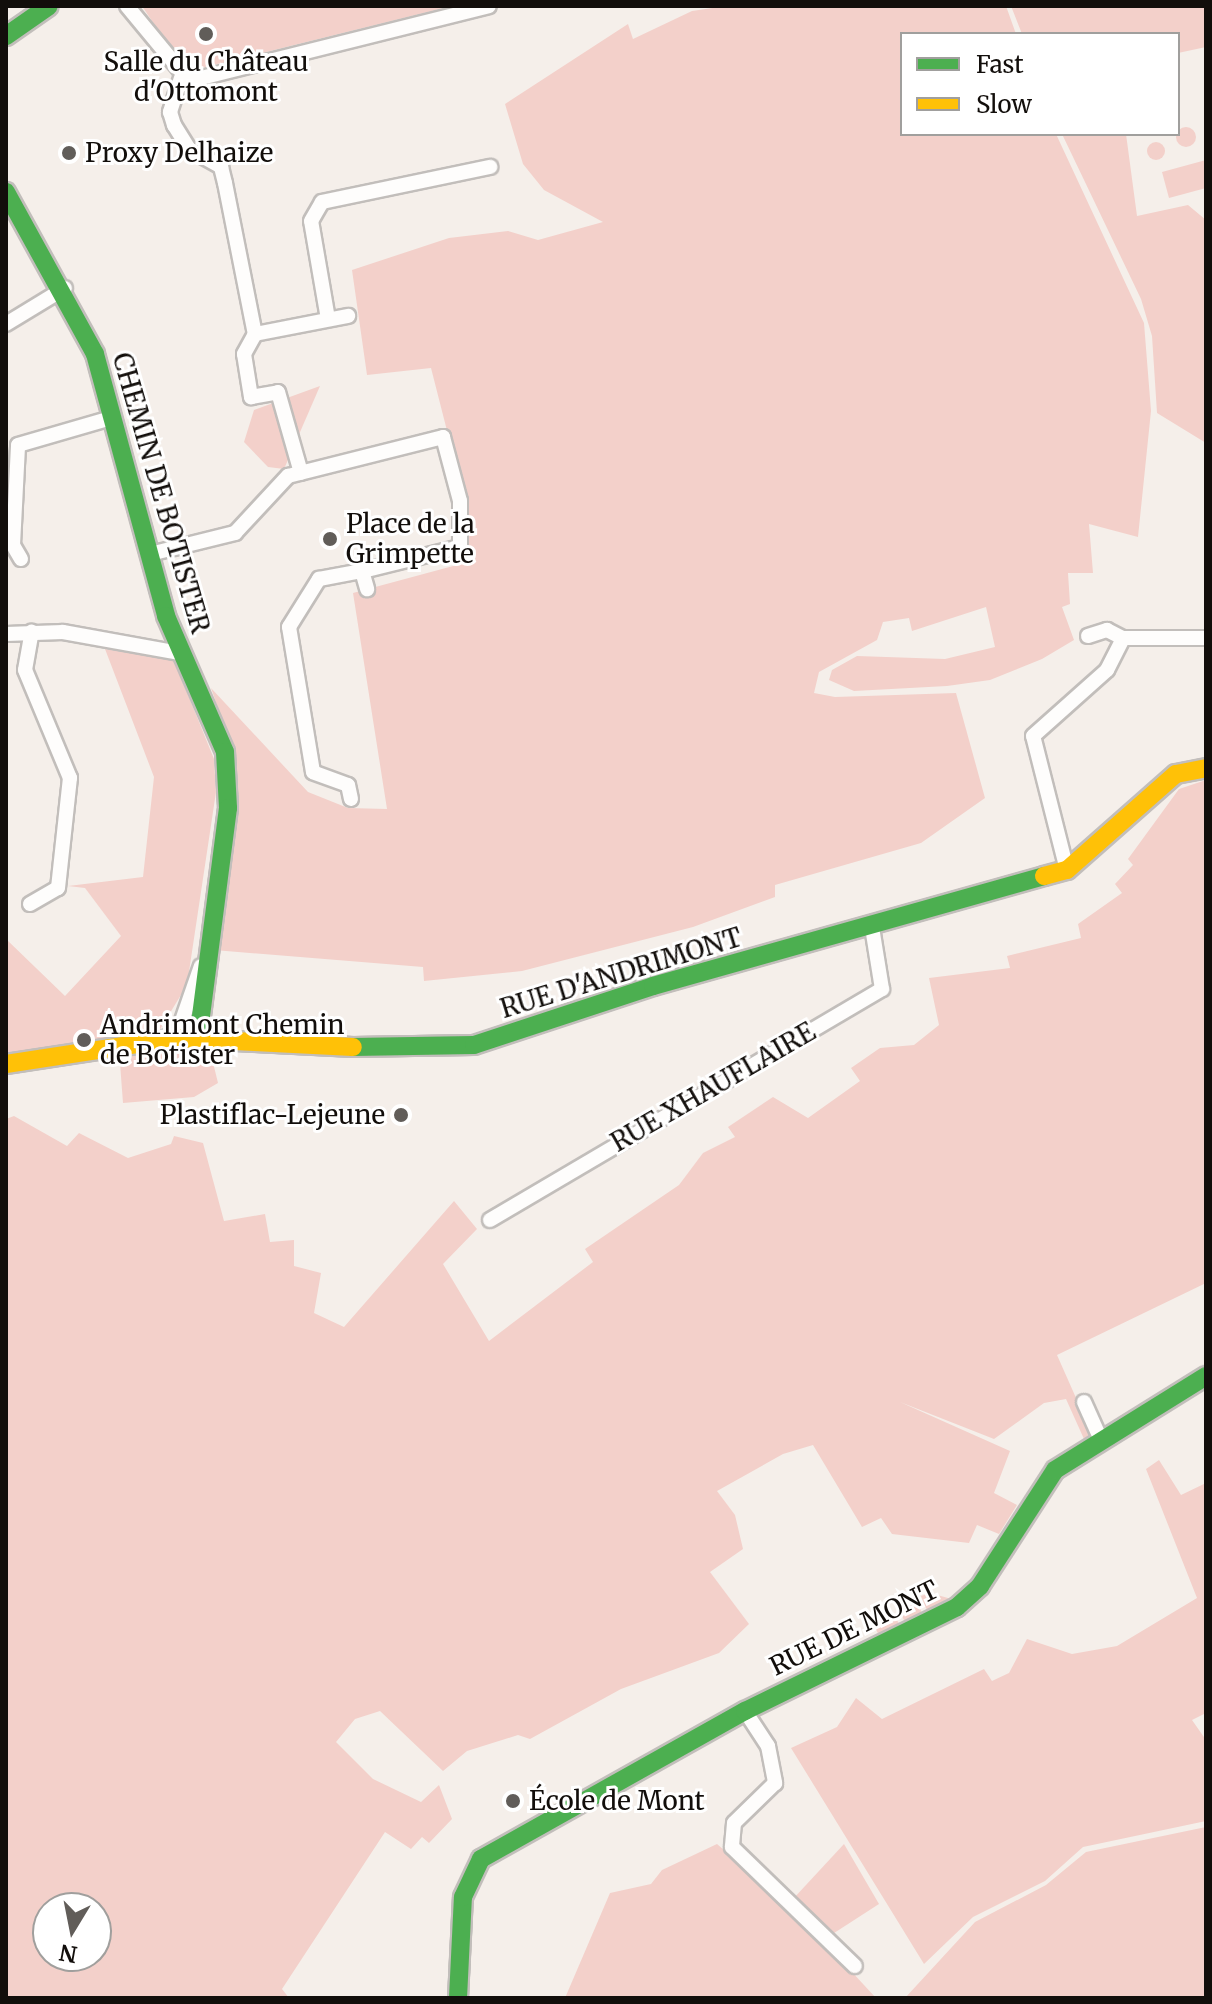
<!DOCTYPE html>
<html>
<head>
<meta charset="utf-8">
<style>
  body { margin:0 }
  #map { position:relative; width:1212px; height:2004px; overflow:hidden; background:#f5efea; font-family:Merriweather,serif }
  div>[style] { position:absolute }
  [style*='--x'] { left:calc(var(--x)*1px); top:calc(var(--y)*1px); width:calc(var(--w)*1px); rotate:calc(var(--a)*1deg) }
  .green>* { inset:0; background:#f3d0ca }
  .round { border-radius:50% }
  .roads { filter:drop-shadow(2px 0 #c2bebb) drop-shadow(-2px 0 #c2bebb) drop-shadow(0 2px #c2bebb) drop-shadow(0 -2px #c2bebb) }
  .street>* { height:14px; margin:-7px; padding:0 7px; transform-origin:7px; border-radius:7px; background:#fefdfc }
  .fast>* { height:18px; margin:-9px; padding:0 9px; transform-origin:9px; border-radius:9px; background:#4caf50 }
  .slow>* { height:18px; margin:-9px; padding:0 9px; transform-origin:9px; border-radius:9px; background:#ffc107 }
  .dots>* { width:22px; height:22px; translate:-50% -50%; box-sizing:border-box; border:4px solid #fff; border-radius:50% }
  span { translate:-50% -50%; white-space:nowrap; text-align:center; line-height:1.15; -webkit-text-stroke:6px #fff; paint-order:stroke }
  .poi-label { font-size:26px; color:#120e0b }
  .left { translate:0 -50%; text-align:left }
  .right { translate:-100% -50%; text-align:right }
  .street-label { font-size:26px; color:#120e0b }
  .frame { position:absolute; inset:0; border:8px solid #120e0b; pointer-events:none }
  .legend { position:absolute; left:900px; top:32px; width:280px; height:104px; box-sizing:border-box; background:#fff; border:2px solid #a09f9d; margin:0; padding:10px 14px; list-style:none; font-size:24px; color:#120e0b }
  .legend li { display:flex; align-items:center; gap:16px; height:40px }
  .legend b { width:40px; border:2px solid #a09f9d }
  .north { position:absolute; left:32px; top:1892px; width:80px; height:80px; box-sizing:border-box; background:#fff; border:2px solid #a09f9d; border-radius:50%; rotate:190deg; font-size:22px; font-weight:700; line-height:32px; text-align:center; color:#120e0b }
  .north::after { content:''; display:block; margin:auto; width:28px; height:36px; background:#615d59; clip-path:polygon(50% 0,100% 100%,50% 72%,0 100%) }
</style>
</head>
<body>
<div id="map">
  <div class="green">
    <i style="clip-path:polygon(142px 6px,452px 6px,193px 70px,180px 63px)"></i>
    <i style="clip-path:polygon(726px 6px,1006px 6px,1016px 34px,902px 34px,902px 134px,1056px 134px,1144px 323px,1151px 411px,1138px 537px,1089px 524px,1093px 573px,1068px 573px,1070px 604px,1062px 607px,1074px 640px,1042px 659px,990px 680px,947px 686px,854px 691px,829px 680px,832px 670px,857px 656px,945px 659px,995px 647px,986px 607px,912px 631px,909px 618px,883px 622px,877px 640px,819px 672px,814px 693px,835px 697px,956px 693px,985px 798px,921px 843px,775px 885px,775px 897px,693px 927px,522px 971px,424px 981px,423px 967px,214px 950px,233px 751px,211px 688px,308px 792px,348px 808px,387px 809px,353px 593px,468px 562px,467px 509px,431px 368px,367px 375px,352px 270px,449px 238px,508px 231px,538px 240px,603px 222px,544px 190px,523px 164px,505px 104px,628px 24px,633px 39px,692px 11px)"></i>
    <i style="clip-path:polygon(1011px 6px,1206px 6px,1206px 47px,1178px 53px,1178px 34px,1022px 34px)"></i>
    <i class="round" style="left:1176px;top:127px;width:20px;height:20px"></i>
    <i style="clip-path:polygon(1062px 134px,1126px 134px,1137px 216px,1188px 205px,1206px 220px,1206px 443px,1157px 413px,1152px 336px,1141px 299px)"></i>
    <i class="round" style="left:1147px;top:142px;width:18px;height:18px"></i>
    <i style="clip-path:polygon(1206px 160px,1206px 188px,1169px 198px,1162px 172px)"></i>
    <i style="clip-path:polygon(320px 386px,284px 469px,268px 467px,244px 442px,254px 410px)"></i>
    <i style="clip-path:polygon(105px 649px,174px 660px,214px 759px,216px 792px,187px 985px,159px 1031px,6px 1054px,6px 939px,65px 996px,121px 936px,85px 888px,68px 886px,143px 877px,154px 777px)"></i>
    <i style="clip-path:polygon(evenodd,1206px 780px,1206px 1283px,1057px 1355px,1092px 1434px,1084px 1439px,1066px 1399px,1044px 1403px,994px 1439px,900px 1402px,1010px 1451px,994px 1493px,1017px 1505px,999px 1534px,977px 1525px,969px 1543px,892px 1534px,881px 1518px,862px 1527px,813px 1445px,783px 1454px,717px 1491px,735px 1515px,743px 1549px,710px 1572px,749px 1624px,719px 1653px,621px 1689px,530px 1739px,518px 1735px,467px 1751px,443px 1771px,380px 1711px,355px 1719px,336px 1742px,373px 1779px,421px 1802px,439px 1785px,452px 1819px,429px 1843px,422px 1837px,411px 1849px,385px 1832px,282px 1989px,289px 1998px,6px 1998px,6px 1119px,14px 1116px,67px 1146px,79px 1133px,128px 1158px,171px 1144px,174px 1136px,203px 1143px,224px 1221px,265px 1214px,270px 1242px,294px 1240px,294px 1266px,321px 1273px,314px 1313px,344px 1327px,454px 1201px,477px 1229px,443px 1264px,489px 1341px,593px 1262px,585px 1249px,679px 1185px,703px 1153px,735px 1137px,728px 1127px,773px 1097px,808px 1118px,860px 1081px,851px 1068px,880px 1048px,914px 1045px,939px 1025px,929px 978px,1010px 968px,1007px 956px,1081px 938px,1078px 924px,1122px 893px,1115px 884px,1133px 865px,1128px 859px,1179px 789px,1206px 780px,48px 1908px,96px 1908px,96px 1956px,48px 1956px,48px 1908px)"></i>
    <i style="clip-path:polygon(176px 1044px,209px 1046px,218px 1083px,194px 1097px,123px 1103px,119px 1050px,177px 1049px)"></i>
    <i style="clip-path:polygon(1159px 1460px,1181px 1495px,1206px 1483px,1206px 1713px,1192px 1720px,1206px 1740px,1206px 1821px,1083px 1847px,1045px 1881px,973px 1917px,924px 1964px,791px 1748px,837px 1727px,856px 1698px,882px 1719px,984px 1669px,992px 1681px,1009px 1673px,1027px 1639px,1072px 1654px,1117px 1646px,1197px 1598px,1146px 1469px)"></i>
    <i style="clip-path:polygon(930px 1593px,948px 1598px,950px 1600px,928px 1613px,921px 1596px)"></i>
    <i style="clip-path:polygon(916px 1599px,923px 1616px,906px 1624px,899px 1610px)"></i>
    <i style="clip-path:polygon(893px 1613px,901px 1627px,880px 1637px,874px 1626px)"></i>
    <i style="clip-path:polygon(1206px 1827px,1206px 1998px,905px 1998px,975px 1922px,1046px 1885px,1086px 1852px)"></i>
    <i style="clip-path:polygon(717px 1844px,801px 1917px,876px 1998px,565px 1998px,610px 1893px,651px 1884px,662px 1870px)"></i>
    <i style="clip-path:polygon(844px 1844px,879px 1904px,831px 1935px,793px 1899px)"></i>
  </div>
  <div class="roads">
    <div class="street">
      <i style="--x:127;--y:6;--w:97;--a:50.4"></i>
      <i style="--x:189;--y:81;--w:309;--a:-14"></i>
      <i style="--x:181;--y:78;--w:36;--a:108"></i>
      <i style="--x:170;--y:112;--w:14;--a:73"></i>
      <i style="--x:174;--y:125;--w:28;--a:58"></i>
      <i style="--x:189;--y:149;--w:37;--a:29"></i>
      <i style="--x:221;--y:167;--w:16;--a:76"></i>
      <i style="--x:225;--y:183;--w:154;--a:78.8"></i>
      <i style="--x:255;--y:334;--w:23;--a:119"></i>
      <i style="--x:244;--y:354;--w:44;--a:80.8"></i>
      <i style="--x:251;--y:397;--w:27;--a:-10"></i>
      <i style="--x:278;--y:392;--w:84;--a:74.1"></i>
      <i style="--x:328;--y:319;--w:99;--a:-99.8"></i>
      <i style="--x:311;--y:221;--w:22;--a:-60"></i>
      <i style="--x:322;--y:202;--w:172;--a:-11.8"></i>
      <i style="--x:6;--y:324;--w:69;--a:-31.4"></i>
      <i style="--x:255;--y:334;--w:95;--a:-11"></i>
      <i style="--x:150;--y:554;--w:88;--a:-13.9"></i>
      <i style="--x:235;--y:533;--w:78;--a:-47.1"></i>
      <i style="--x:288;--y:476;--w:160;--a:-14.1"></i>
      <i style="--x:443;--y:437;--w:66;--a:75.1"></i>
      <i style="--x:460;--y:501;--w:46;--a:90"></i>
      <i style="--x:460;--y:547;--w:101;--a:166.2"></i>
      <i style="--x:362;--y:571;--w:19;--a:74"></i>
      <i style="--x:21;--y:559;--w:16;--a:-120"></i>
      <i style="--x:13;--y:545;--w:100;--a:-87.1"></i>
      <i style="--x:18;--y:445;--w:97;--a:-16.2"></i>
      <i style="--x:6;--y:634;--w:57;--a:-2"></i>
      <i style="--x:63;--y:632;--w:119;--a:10.2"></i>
      <i style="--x:1088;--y:636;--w:20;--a:-18"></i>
      <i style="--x:1107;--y:630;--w:18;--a:27"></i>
      <i style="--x:351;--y:799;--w:14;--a:-102"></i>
      <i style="--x:348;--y:785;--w:37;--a:-160"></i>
      <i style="--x:313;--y:772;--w:147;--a:-99.4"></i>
      <i style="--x:289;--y:627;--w:57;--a:-58"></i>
      <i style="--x:319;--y:579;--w:44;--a:-10.5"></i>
      <i style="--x:1067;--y:870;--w:138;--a:-104.2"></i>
      <i style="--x:1033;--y:736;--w:99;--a:-41.7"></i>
      <i style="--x:1107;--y:670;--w:36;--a:-63"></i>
      <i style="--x:1123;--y:638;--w:83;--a:0"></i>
      <i style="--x:30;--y:904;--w:32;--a:-30"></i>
      <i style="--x:58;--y:888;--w:111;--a:-83.8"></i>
      <i style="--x:70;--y:778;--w:117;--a:-112.6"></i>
      <i style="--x:25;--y:670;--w:39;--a:-80"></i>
      <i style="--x:176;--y:1038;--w:76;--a:-70.9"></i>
      <i style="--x:490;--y:1220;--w:455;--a:-30.5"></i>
      <i style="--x:882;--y:989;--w:63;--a:-99.2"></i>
      <i style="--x:1084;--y:1402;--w:42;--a:65.9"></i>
      <i style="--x:745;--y:1711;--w:42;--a:56.7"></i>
      <i style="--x:768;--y:1746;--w:38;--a:79"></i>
      <i style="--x:775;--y:1783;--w:57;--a:135.7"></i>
      <i style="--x:734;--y:1823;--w:24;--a:95"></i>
      <i style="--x:732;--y:1847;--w:171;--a:44.1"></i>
    </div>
    <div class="fast">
      <i style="--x:6;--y:36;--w:52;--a:-34.9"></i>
      <i style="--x:6;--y:192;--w:185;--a:61.2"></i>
      <i style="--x:95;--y:354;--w:271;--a:74.8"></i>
      <i style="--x:166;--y:616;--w:148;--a:66.5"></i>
      <i style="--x:225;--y:752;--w:56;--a:86.9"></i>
      <i style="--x:228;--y:808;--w:232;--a:97.4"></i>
      <i style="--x:353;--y:1047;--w:121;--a:-0.9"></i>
      <i style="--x:474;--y:1045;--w:188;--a:-18.2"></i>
      <i style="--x:653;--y:986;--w:406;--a:-15.7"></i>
      <i style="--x:458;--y:1998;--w:101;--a:-87.2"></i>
      <i style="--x:463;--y:1897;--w:42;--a:-64.7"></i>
      <i style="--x:481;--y:1859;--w:303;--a:-29.3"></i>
      <i style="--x:745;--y:1711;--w:236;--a:-26.1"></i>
      <i style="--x:957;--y:1607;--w:31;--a:-42"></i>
      <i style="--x:980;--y:1586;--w:138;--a:-57.1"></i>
      <i style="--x:1055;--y:1470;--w:178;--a:-31.9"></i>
    </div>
    <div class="slow">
      <i style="--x:1044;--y:876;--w:24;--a:-15"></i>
      <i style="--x:1067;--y:870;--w:145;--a:-41.4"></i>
      <i style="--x:1176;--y:774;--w:31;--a:-11"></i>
      <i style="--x:6;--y:1064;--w:172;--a:-8.7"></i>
      <i style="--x:176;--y:1038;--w:177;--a:2.9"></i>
    </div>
  </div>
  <div class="dots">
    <i style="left:206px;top:34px;background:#615d59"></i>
    <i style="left:69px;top:153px;background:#615d59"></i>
    <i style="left:330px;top:539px;background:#615d59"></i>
    <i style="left:84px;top:1040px;background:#615d59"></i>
    <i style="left:401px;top:1115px;background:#615d59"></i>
    <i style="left:513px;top:1801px;background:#615d59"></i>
  </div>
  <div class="poi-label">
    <span style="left:206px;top:77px">Salle du Château<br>d'Ottomont</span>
    <span class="left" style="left:85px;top:153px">Proxy Delhaize</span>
    <span class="left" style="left:346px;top:539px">Place de la<br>Grimpette</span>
    <span class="left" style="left:100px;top:1040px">Andrimont Chemin<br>de Botister</span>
    <span class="right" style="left:385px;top:1115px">Plastiflac-Lejeune</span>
    <span class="left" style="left:529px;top:1801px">École de Mont</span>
  </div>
  <div class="street-label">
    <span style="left:161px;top:493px;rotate:74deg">CHEMIN DE BOTISTER</span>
    <span style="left:621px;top:973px;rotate:-17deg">RUE D'ANDRIMONT</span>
    <span style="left:713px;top:1087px;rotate:-30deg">RUE XHAUFLAIRE</span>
    <span style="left:854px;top:1628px;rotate:-26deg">RUE DE MONT</span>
  </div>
  <div class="frame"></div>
  <ul class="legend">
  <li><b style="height:10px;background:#4caf50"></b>Fast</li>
  <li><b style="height:10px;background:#ffc107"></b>Slow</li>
  </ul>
  <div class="north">N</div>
</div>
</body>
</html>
